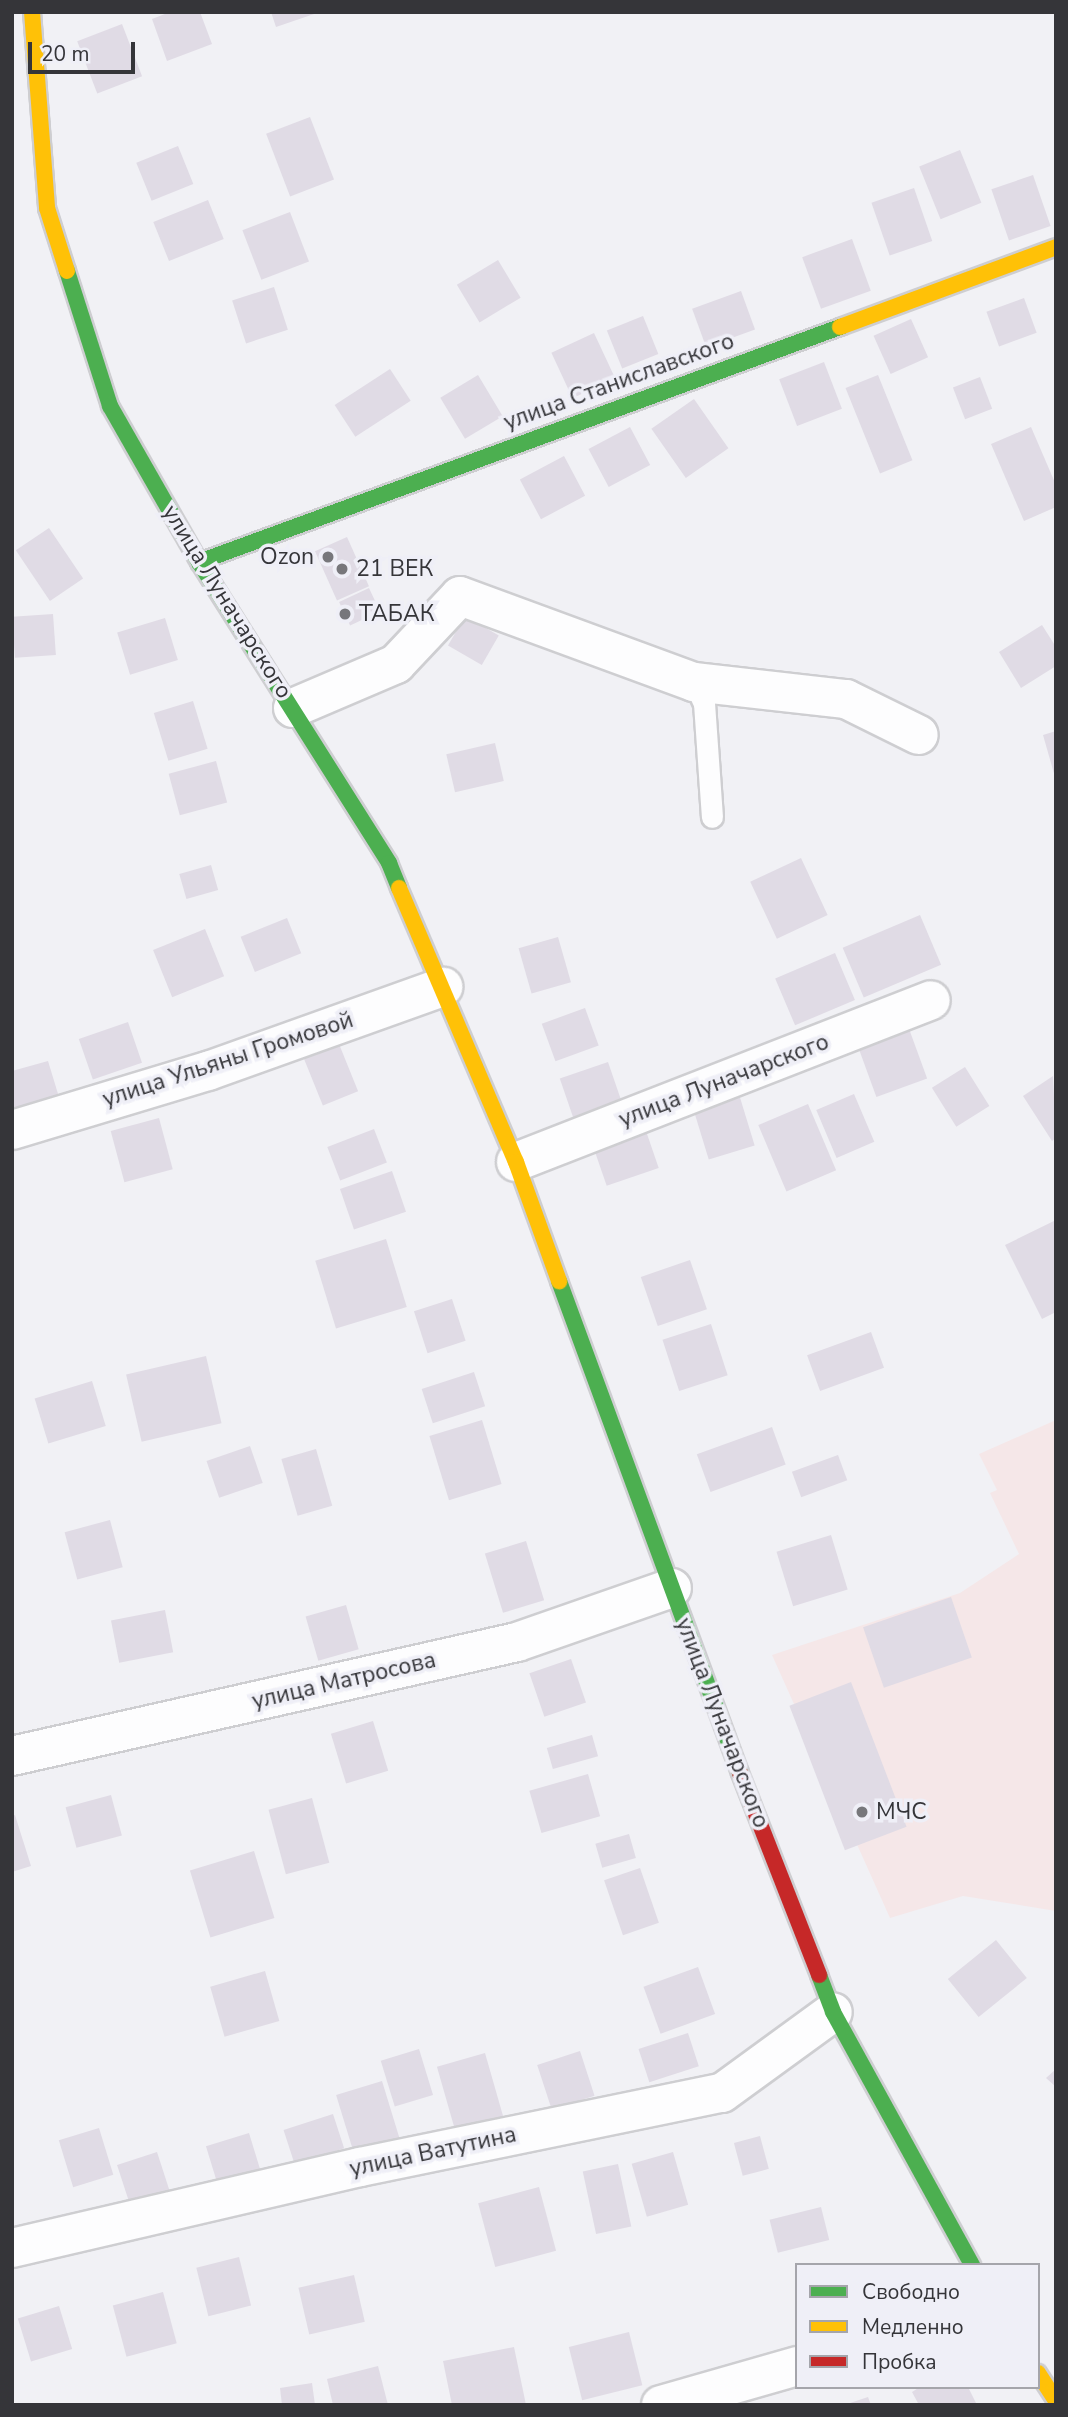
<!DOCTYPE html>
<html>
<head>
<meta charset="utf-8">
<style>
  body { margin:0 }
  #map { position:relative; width:1068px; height:2417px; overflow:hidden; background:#f1f1f5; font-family:"Nunito Sans",sans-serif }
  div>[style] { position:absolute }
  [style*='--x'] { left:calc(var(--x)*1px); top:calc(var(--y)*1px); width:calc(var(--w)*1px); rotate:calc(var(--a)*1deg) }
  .industrial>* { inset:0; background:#f5e7e8 }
  .building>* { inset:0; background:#e0dbe5; transform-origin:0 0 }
  .roads { filter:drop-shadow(2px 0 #ceced1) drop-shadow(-2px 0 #ceced1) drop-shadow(0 2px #ceced1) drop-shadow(0 -2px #ceced1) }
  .lane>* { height:21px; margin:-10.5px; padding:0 10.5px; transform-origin:10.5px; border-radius:10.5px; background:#fdfdfe }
  .street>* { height:38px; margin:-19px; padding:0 19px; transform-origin:19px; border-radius:19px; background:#fdfdfe }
  .fast>* { height:16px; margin:-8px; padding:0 8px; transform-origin:8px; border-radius:8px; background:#4caf50 }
  .slow>* { height:16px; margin:-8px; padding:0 8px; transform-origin:8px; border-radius:8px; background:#ffc107 }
  .jam>* { height:16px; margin:-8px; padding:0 8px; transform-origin:8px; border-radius:8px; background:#c62828 }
  .dots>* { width:19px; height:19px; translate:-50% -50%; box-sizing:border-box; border:4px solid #efeff7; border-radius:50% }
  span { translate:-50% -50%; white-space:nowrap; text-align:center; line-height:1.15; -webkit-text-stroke:7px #efeff7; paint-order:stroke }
  .street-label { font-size:23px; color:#353539 }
  .poi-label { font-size:23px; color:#353539 }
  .right { translate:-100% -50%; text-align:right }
  .left { translate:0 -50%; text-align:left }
  .frame { position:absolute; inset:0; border:14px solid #353539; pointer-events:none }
  .legend { position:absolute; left:795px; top:2263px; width:245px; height:126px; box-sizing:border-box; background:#efeff7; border:2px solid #a5a5ab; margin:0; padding:9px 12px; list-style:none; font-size:21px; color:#353539 }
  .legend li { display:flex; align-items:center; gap:14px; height:35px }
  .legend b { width:35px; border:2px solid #a5a5ab }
  .scale { position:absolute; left:28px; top:42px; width:107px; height:32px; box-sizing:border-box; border:4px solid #353539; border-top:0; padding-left:9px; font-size:21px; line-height:24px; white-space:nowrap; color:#353539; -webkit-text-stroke:5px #efeff7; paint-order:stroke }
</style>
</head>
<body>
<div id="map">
  <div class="industrial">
    <i style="clip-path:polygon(1056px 1420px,1056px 1911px,963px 1896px,890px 1918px,772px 1655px,960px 1593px,1019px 1554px,990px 1493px,997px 1490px,979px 1454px)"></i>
  </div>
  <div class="building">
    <i style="clip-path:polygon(170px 12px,200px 12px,212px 44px,167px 61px,152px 19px)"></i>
    <i style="clip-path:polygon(271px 12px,317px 12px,317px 13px,276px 27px)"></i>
    <i style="left:122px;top:24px;width:56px;height:48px;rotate:69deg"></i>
    <i style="left:310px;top:117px;width:67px;height:47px;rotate:69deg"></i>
    <i style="left:178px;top:146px;width:41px;height:45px;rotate:68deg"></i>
    <i style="left:960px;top:150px;width:57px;height:44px;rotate:68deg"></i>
    <i style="left:1033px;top:175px;width:54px;height:44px;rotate:71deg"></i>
    <i style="left:914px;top:188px;width:56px;height:45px;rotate:71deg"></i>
    <i style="left:208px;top:200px;width:42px;height:59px;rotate:68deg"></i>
    <i style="left:290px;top:212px;width:53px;height:51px;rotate:69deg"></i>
    <i style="left:852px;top:239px;width:55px;height:53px;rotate:70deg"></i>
    <i style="left:498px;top:260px;width:44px;height:48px;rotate:59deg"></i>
    <i style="left:274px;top:287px;width:45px;height:44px;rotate:72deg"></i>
    <i style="left:741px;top:291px;width:41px;height:52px;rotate:70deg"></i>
    <i style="left:1024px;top:298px;width:37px;height:40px;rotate:70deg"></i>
    <i style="left:643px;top:316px;width:41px;height:39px;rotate:68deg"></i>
    <i style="left:911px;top:319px;width:42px;height:41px;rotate:66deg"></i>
    <i style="left:594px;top:333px;width:50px;height:47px;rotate:65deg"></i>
    <i style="left:824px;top:362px;width:50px;height:48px;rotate:69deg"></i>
    <i style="left:390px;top:369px;width:38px;height:66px;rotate:57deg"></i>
    <i style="left:478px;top:375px;width:48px;height:44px;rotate:59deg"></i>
    <i style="left:878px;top:375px;width:92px;height:35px;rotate:68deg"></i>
    <i style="left:980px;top:377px;width:34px;height:29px;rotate:69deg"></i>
    <i style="left:694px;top:399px;width:60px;height:52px;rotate:55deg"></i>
    <i style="left:630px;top:427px;width:43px;height:47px;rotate:62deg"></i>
    <i style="clip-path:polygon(1031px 427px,1056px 485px,1056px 507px,1024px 521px,991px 444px)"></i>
    <i style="left:564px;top:456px;width:45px;height:50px;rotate:62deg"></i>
    <i style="left:49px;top:528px;width:61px;height:40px;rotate:56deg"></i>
    <i style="left:347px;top:537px;width:54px;height:35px;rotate:66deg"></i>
    <i style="left:369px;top:588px;width:26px;height:33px;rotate:65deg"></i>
    <i style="left:53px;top:614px;width:41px;height:41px;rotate:86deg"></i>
    <i style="left:465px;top:616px;width:39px;height:34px;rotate:30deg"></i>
    <i style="left:165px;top:618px;width:44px;height:50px;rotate:73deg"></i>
    <i style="clip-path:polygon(1042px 625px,1056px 647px,1056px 666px,1021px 688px,999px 652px)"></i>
    <i style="left:193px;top:701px;width:50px;height:41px;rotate:73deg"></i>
    <i style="clip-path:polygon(1056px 731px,1056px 777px,1055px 777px,1043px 735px)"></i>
    <i style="left:495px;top:743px;width:39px;height:50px;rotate:77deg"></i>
    <i style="left:216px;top:761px;width:43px;height:49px;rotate:75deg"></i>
    <i style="left:801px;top:858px;width:63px;height:56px;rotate:65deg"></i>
    <i style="left:211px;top:865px;width:26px;height:33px;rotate:74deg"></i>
    <i style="left:920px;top:915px;width:54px;height:84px;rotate:67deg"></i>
    <i style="left:287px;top:918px;width:38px;height:50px;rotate:68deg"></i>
    <i style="left:205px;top:929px;width:51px;height:56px;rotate:68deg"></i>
    <i style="left:558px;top:937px;width:47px;height:41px;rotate:74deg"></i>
    <i style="left:835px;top:953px;width:51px;height:65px;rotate:67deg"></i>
    <i style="left:585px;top:1008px;width:40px;height:46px;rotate:70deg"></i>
    <i style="left:128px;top:1022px;width:43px;height:52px;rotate:71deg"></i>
    <i style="left:908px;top:1026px;width:56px;height:54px;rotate:70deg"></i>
    <i style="left:339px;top:1044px;width:51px;height:38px;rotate:68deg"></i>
    <i style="clip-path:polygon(48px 1061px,62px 1107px,12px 1122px,12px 1071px)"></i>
    <i style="left:608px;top:1062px;width:43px;height:51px;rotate:71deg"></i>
    <i style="left:965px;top:1067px;width:46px;height:39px;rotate:58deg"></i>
    <i style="clip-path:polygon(1053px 1076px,1056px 1138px,1052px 1141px,1023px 1096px)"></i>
    <i style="left:738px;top:1091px;width:57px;height:48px;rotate:73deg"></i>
    <i style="left:854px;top:1094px;width:52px;height:41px;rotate:67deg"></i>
    <i style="left:808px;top:1104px;width:72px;height:54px;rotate:67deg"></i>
    <i style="left:159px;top:1118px;width:53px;height:50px;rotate:75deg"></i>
    <i style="left:374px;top:1129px;width:36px;height:50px;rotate:69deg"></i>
    <i style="left:646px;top:1131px;width:39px;height:55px;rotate:71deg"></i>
    <i style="left:392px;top:1171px;width:43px;height:55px;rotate:71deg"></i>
    <i style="clip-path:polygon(1056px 1220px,1056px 1312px,1042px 1319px,1005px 1245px)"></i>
    <i style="left:386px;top:1239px;width:71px;height:74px;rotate:73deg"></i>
    <i style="left:690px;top:1260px;width:52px;height:52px;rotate:71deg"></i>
    <i style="left:452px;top:1299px;width:44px;height:40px;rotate:72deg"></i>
    <i style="left:711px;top:1324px;width:54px;height:51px;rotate:72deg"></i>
    <i style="left:871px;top:1332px;width:38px;height:68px;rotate:70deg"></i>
    <i style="left:206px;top:1356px;width:69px;height:82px;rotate:77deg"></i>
    <i style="left:474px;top:1372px;width:36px;height:55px;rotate:72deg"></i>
    <i style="left:92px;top:1381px;width:47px;height:60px;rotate:73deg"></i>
    <i style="left:482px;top:1420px;width:67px;height:55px;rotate:73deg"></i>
    <i style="left:772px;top:1427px;width:40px;height:80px;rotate:70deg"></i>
    <i style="left:250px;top:1446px;width:39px;height:46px;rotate:71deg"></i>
    <i style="left:316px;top:1449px;width:59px;height:36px;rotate:74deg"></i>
    <i style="left:838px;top:1455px;width:27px;height:49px;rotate:70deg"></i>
    <i style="left:110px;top:1520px;width:49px;height:47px;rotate:75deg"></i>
    <i style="left:831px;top:1535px;width:57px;height:57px;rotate:73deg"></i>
    <i style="left:526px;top:1541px;width:62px;height:43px;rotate:73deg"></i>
    <i style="left:951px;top:1597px;width:64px;height:93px;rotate:71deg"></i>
    <i style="left:346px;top:1605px;width:46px;height:42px;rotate:74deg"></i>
    <i style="left:165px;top:1610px;width:43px;height:55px;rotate:79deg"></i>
    <i style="left:571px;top:1659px;width:46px;height:44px;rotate:71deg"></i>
    <i style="left:851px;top:1682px;width:155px;height:66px;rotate:69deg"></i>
    <i style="left:373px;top:1721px;width:52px;height:44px;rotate:73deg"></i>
    <i style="left:592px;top:1735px;width:22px;height:47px;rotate:74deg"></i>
    <i style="left:588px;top:1774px;width:44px;height:61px;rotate:74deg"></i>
    <i style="left:111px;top:1795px;width:42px;height:47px;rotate:75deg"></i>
    <i style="left:312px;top:1798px;width:67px;height:45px;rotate:75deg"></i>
    <i style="clip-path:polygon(15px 1815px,31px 1866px,12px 1872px,12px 1816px)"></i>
    <i style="left:629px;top:1834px;width:25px;height:35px;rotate:74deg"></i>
    <i style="left:254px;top:1851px;width:70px;height:67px;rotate:73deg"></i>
    <i style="left:640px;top:1868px;width:58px;height:38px;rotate:71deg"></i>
    <i style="left:996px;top:1940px;width:49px;height:62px;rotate:51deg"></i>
    <i style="left:698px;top:1967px;width:50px;height:58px;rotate:70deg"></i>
    <i style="left:265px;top:1971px;width:52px;height:57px;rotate:74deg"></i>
    <i style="left:688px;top:2033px;width:35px;height:52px;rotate:72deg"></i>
    <i style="left:419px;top:2049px;width:48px;height:40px;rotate:73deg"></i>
    <i style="left:580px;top:2051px;width:47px;height:45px;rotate:72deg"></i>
    <i style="left:485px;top:2053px;width:74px;height:50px;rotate:74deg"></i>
    <i style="clip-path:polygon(1056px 2069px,1056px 2087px,1046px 2078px)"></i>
    <i style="left:382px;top:2081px;width:63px;height:48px;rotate:73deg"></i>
    <i style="left:333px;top:2114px;width:36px;height:52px;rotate:72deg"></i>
    <i style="left:99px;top:2128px;width:49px;height:42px;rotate:73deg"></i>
    <i style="left:249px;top:2133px;width:42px;height:45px;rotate:73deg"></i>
    <i style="left:760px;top:2136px;width:34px;height:27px;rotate:75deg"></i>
    <i style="left:157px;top:2152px;width:43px;height:42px;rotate:72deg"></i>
    <i style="left:673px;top:2152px;width:55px;height:43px;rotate:74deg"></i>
    <i style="left:618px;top:2164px;width:64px;height:36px;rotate:78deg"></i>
    <i style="left:539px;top:2187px;width:66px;height:63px;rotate:75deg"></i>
    <i style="left:821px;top:2207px;width:34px;height:53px;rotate:76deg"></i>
    <i style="left:239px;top:2257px;width:50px;height:44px;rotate:76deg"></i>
    <i style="left:354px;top:2275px;width:48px;height:57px;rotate:77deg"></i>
    <i style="left:163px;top:2292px;width:53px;height:52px;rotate:75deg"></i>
    <i style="left:59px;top:2306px;width:45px;height:43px;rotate:73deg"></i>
    <i style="left:629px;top:2332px;width:55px;height:62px;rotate:76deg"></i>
    <i style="clip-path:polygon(514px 2347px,526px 2405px,452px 2405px,443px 2361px)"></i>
    <i style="clip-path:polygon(378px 2366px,388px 2405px,333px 2405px,327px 2379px)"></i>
    <i style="clip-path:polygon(312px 2383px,315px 2405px,282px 2405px,280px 2388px)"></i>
    <i style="clip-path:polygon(920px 2387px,968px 2387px,977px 2405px,919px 2405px,912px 2392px)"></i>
    <i style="clip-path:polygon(868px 2397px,871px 2405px,847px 2405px,847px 2404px)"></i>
  </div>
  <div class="roads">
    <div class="lane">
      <i style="--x:694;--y:682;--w:23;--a:65"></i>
      <i style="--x:704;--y:703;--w:114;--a:86"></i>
    </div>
    <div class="street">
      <i style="--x:293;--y:708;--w:112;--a:-23.1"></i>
      <i style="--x:396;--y:664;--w:93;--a:-46.7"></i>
      <i style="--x:460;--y:596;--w:249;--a:20.2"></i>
      <i style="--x:694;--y:682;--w:153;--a:6.4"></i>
      <i style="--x:846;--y:699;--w:81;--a:26.3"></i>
      <i style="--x:12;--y:1130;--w:205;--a:-16.8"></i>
      <i style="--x:208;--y:1071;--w:250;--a:-19.7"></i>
      <i style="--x:516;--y:1162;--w:445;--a:-21.3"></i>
      <i style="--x:12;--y:1756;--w:518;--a:-12.72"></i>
      <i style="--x:517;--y:1642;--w:164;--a:-19.2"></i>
      <i style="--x:12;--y:2248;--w:357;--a:-13.1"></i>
      <i style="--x:360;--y:2167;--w:369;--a:-11.6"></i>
      <i style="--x:722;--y:2093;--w:137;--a:-36.1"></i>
      <i style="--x:661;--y:2405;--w:141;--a:-16"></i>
    </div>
    <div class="fast">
      <i style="--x:67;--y:271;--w:142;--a:72.3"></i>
      <i style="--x:110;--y:406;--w:180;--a:60.3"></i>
      <i style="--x:199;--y:562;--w:356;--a:57.7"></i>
      <i style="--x:389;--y:863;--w:27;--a:68"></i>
      <i style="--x:199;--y:562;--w:683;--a:-20.13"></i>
      <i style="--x:559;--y:1281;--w:524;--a:69.8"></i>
      <i style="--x:819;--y:1975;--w:40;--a:69"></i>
      <i style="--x:833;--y:2012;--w:289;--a:61.2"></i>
    </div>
    <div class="slow">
      <i style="--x:32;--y:12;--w:197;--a:85.6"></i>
      <i style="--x:47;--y:208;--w:66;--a:72.4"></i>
      <i style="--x:840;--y:327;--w:230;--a:-20.3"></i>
      <i style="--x:399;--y:888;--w:298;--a:66.9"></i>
      <i style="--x:516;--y:1162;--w:127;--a:70.1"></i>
      <i style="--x:1038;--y:2373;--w:33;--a:57"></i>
    </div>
    <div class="jam">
      <i style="--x:740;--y:1773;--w:217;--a:68.6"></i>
    </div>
  </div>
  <div class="dots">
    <i style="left:328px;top:557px;background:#77777b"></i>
    <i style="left:342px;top:569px;background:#77777b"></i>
    <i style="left:345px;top:614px;background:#77777b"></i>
    <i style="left:862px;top:1812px;background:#77777b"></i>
  </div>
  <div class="street-label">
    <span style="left:619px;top:382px;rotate:-20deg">улица Станиславского</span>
    <span style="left:227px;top:602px;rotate:58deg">улица Луначарского</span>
    <span style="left:228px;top:1060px;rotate:-18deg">улица Ульяны Громовой</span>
    <span style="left:724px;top:1081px;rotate:-21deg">улица Луначарского</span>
    <span style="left:344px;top:1681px;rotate:-13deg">улица Матросова</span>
    <span style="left:722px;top:1723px;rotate:69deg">улица Луначарского</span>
    <span style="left:433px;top:2152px;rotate:-12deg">улица Ватутина</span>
  </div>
  <div class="poi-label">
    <span class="right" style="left:314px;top:557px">Ozon</span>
    <span class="left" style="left:356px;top:569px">21 ВЕК</span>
    <span class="left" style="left:359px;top:614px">ТАБАК</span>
    <span class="left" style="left:876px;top:1812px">МЧС</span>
  </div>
  <div class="frame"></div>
  <ul class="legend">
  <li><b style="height:9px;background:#4caf50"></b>Свободно</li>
  <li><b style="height:9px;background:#ffc107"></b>Медленно</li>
  <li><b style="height:9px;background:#c62828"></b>Пробка</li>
  </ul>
  <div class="scale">20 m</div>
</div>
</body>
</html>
